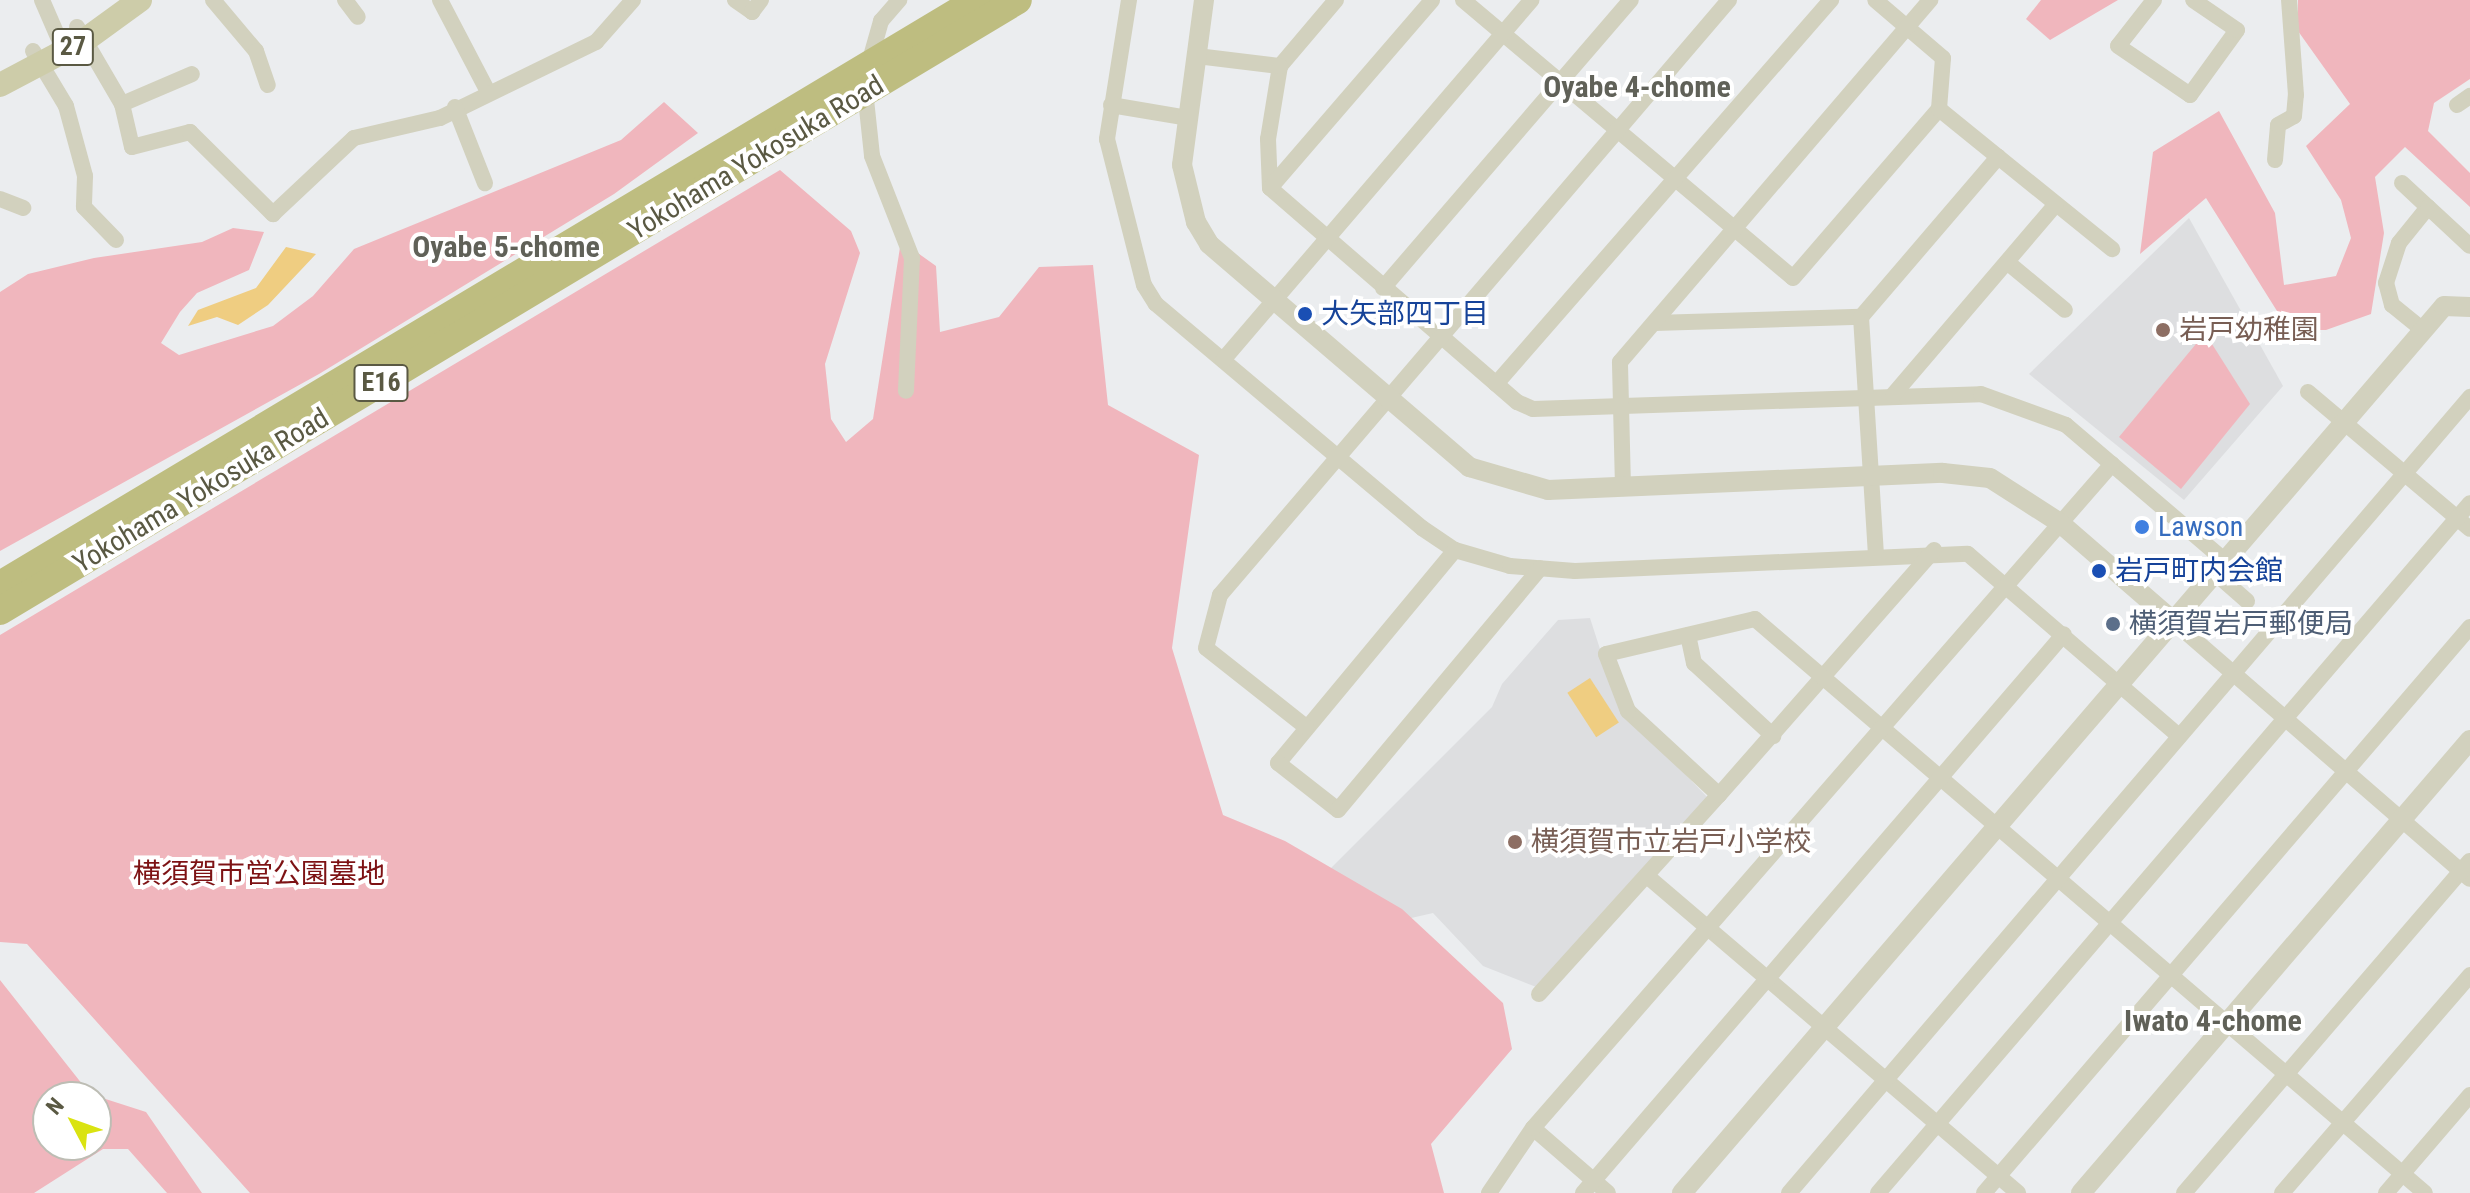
<!DOCTYPE html>
<html>
<head>
<meta charset="utf-8">
<style>
  body { margin:0 }
  #map { position:relative; width:2470px; height:1193px; overflow:hidden; background:#ebedef; font-family:"Roboto Condensed","Noto Sans JP",sans-serif }
  div>[style] { position:absolute }
  [style*='--x'] { left:calc(var(--x)*1px); top:calc(var(--y)*1px); width:calc(var(--w)*1px); rotate:calc(var(--a)*1deg) }
  .education>* { inset:0; background:#dddee0 }
  .green>* { inset:0; background:#f0b6bd }
  .water>* { inset:0; background:#efcd81; transform-origin:0 0 }
  .minor>* { height:16px; margin:-8px; padding:0 8px; transform-origin:8px; border-radius:8px; background:#d2d1be }
  .tertiary>* { height:20px; margin:-10px; padding:0 10px; transform-origin:10px; border-radius:10px; background:#d2d1be }
  .primary>* { height:24px; margin:-12px; padding:0 12px; transform-origin:12px; border-radius:12px; background:#cdcca9 }
  .motorway>* { height:28px; margin:-14px; padding:0 14px; transform-origin:14px; border-radius:14px; background:#bebd80 }
  .dots>* { width:22px; height:22px; translate:-50% -50%; box-sizing:border-box; border:4px solid #fff; border-radius:50% }
  span { translate:-50% -50%; white-space:nowrap; text-align:center; line-height:1.15; -webkit-text-stroke:8px #fff; paint-order:stroke }
  .shield-label span { padding:2px 6px; background:#fff; border:2px solid; border-radius:6px; -webkit-text-stroke-width:0 }
  .shield-label { font-size:26px; color:#5a5943; font-weight:700 }
  .street-label { font-size:28px; color:#5a5943 }
  .transit-label { font-size:28px; color:#164399 }
  .left { translate:0 -50%; text-align:left }
  .education-label { font-size:28px; color:#785e54 }
  .shop-label { font-size:28px; color:#366cbe }
  .service-label { font-size:28px; color:#4e5e75 }
  .park-label { font-size:28px; color:#7d1214 }
  .neighbourhood-label { font-size:30px; color:#606158; font-weight:700 }
  .north { position:absolute; left:32px; top:1081px; width:80px; height:80px; box-sizing:border-box; background:#fff; border:2px solid #bdbdb4; border-radius:50%; rotate:311deg; font-size:22px; font-weight:700; line-height:32px; text-align:center; color:#5a5943 }
  .north::after { content:''; display:block; margin:auto; width:28px; height:36px; background:#dae311; clip-path:polygon(50% 0,100% 100%,50% 72%,0 100%) }
</style>
</head>
<body>
<div id="map">
  <div class="education">
    <i style="clip-path:polygon(2189px 218px,2283px 386px,2184px 500px,2029px 374px)"></i>
    <i style="clip-path:polygon(1590px 618px,1618px 705px,1710px 800px,1544px 990px,1483px 966px,1433px 913px,1385px 924px,1315px 884px,1492px 707px,1502px 684px,1558px 620px)"></i>
  </div>
  <div class="green">
    <i style="clip-path:polygon(2041px 0,2118px 0,2050px 40px,2026px 19px)"></i>
    <i style="clip-path:polygon(2298px 0,2470px 0,2470px 79px,2434px 103px,2428px 131px,2470px 173px,2470px 207px,2405px 147px,2375px 177px,2384px 233px,2371px 314px,2326px 330px,2289px 330px,2206px 198px,2140px 254px,2153px 152px,2219px 111px,2275px 213px,2284px 285px,2336px 276px,2351px 238px,2341px 200px,2306px 146px,2350px 104px,2298px 31px)"></i>
    <i style="clip-path:polygon(664px 102px,698px 133px,614px 194px,319px 374px,0 551px,0 292px,28px 274px,94px 258px,202px 242px,233px 228px,264px 232px,249px 270px,197px 293px,180px 312px,161px 343px,179px 355px,273px 326px,313px 296px,354px 249px,621px 140px)"></i>
    <i style="clip-path:polygon(780px 170px,851px 231px,860px 253px,825px 364px,831px 419px,846px 442px,873px 419px,901px 241px,936px 266px,940px 332px,999px 317px,1039px 267px,1093px 265px,1108px 405px,1199px 455px,1172px 648px,1223px 815px,1285px 841px,1402px 909px,1503px 1003px,1512px 1049px,1431px 1144px,1444px 1193px,250px 1193px,27px 944px,0 942px,0 635px)"></i>
    <i style="clip-path:polygon(2205px 333px,2250px 404px,2181px 489px,2119px 437px)"></i>
    <i style="clip-path:polygon(evenodd,0 980px,90px 1094px,146px 1112px,202px 1193px,167px 1193px,128px 1149px,103px 1149px,34px 1193px,0 1193px,0 980px,48px 1097px,96px 1097px,96px 1145px,48px 1145px,48px 1097px)"></i>
  </div>
  <div class="water">
    <i style="clip-path:polygon(286px 247px,316px 254px,268px 305px,238px 325px,217px 317px,188px 326px,198px 310px,256px 288px)"></i>
    <i style="left:1590px;top:678px;width:53px;height:27px;rotate:57deg"></i>
  </div>
  <div class="minor">
    <i style="--x:42;--y:0;--w:40;--a:66.6"></i>
    <i style="--x:213;--y:0;--w:67;--a:49.9"></i>
    <i style="--x:256;--y:51;--w:36;--a:71"></i>
    <i style="--x:345;--y:0;--w:21;--a:53"></i>
    <i style="--x:440;--y:0;--w:104;--a:62.4"></i>
    <i style="--x:735;--y:0;--w:21;--a:35"></i>
    <i style="--x:752;--y:12;--w:15;--a:-53"></i>
    <i style="--x:1129;--y:0;--w:141;--a:99"></i>
    <i style="--x:1107;--y:139;--w:151;--a:75.8"></i>
    <i style="--x:1144;--y:285;--w:22;--a:58"></i>
    <i style="--x:1156;--y:304;--w:348;--a:40.1"></i>
    <i style="--x:1422;--y:528;--w:40;--a:34"></i>
    <i style="--x:1455;--y:550;--w:57;--a:16.2"></i>
    <i style="--x:1510;--y:566;--w:65;--a:4.4"></i>
    <i style="--x:1575;--y:571;--w:393;--a:-2.5"></i>
    <i style="--x:1968;--y:554;--w:279;--a:40.8"></i>
    <i style="--x:1336;--y:0;--w:87;--a:130.3"></i>
    <i style="--x:1280;--y:66;--w:74;--a:99.3"></i>
    <i style="--x:1268;--y:139;--w:49;--a:87.7"></i>
    <i style="--x:1270;--y:188;--w:327;--a:40.9"></i>
    <i style="--x:1517;--y:402;--w:17;--a:24"></i>
    <i style="--x:1533;--y:409;--w:448;--a:-1.9"></i>
    <i style="--x:1981;--y:394;--w:90;--a:20"></i>
    <i style="--x:2066;--y:425;--w:208;--a:40.5"></i>
    <i style="--x:1463;--y:0;--w:431;--a:40.1"></i>
    <i style="--x:1793;--y:278;--w:223;--a:-49.2"></i>
    <i style="--x:1939;--y:109;--w:51;--a:-85.5"></i>
    <i style="--x:1943;--y:58;--w:89;--a:-139.5"></i>
    <i style="--x:2154;--y:0;--w:58;--a:128"></i>
    <i style="--x:2118;--y:46;--w:87;--a:34.2"></i>
    <i style="--x:2190;--y:95;--w:80;--a:-54.1"></i>
    <i style="--x:2237;--y:30;--w:53;--a:-145.7"></i>
    <i style="--x:77;--y:27;--w:89;--a:59.7"></i>
    <i style="--x:122;--y:104;--w:44;--a:76.9"></i>
    <i style="--x:132;--y:147;--w:60;--a:-14.5"></i>
    <i style="--x:190;--y:132;--w:117;--a:44.7"></i>
    <i style="--x:273;--y:214;--w:111;--a:-43.2"></i>
    <i style="--x:354;--y:138;--w:88;--a:-13.1"></i>
    <i style="--x:440;--y:118;--w:174;--a:-26"></i>
    <i style="--x:596;--y:42;--w:56;--a:-48.6"></i>
    <i style="--x:33;--y:51;--w:64;--a:59"></i>
    <i style="--x:66;--y:106;--w:73;--a:74.8"></i>
    <i style="--x:85;--y:176;--w:31;--a:92"></i>
    <i style="--x:84;--y:207;--w:46;--a:45.9"></i>
    <i style="--x:1197;--y:56;--w:84;--a:6.9"></i>
    <i style="--x:868;--y:67;--w:48;--a:-74.2"></i>
    <i style="--x:881;--y:21;--w:28;--a:-49"></i>
    <i style="--x:865;--y:90;--w:66;--a:83.9"></i>
    <i style="--x:872;--y:156;--w:110;--a:68.6"></i>
    <i style="--x:912;--y:258;--w:133;--a:92.6"></i>
    <i style="--x:122;--y:104;--w:76;--a:-23.2"></i>
    <i style="--x:1111;--y:105;--w:79;--a:9.5"></i>
    <i style="--x:2457;--y:105;--w:16;--a:-35"></i>
    <i style="--x:455;--y:107;--w:82;--a:68.5"></i>
    <i style="--x:1939;--y:109;--w:223;--a:39"></i>
    <i style="--x:2275;--y:160;--w:35;--a:-85"></i>
    <i style="--x:2278;--y:125;--w:18;--a:-29"></i>
    <i style="--x:2294;--y:116;--w:21;--a:-85"></i>
    <i style="--x:2296;--y:95;--w:95;--a:-94.2"></i>
    <i style="--x:2402;--y:183;--w:35;--a:43"></i>
    <i style="--x:1270;--y:188;--w:248;--a:-49.2"></i>
    <i style="--x:0;--y:199;--w:25;--a:21"></i>
    <i style="--x:2007;--y:262;--w:75;--a:39.6"></i>
    <i style="--x:1383;--y:288;--w:380;--a:-49.3"></i>
    <i style="--x:1861;--y:317;--w:211;--a:-49.4"></i>
    <i style="--x:1654;--y:323;--w:207;--a:-1.7"></i>
    <i style="--x:1861;--y:317;--w:240;--a:86.4"></i>
    <i style="--x:2423;--y:330;--w:40;--a:-141"></i>
    <i style="--x:2392;--y:305;--w:23;--a:-105"></i>
    <i style="--x:2386;--y:283;--w:42;--a:-72"></i>
    <i style="--x:2399;--y:243;--w:46;--a:-51.1"></i>
    <i style="--x:2428;--y:207;--w:57;--a:42.9"></i>
    <i style="--x:1223;--y:360;--w:474;--a:-49.4"></i>
    <i style="--x:1496;--y:384;--w:510;--a:-48.9"></i>
    <i style="--x:2308;--y:392;--w:212;--a:40.2"></i>
    <i style="--x:1893;--y:395;--w:251;--a:-49.5"></i>
    <i style="--x:1623;--y:487;--w:125;--a:-91.4"></i>
    <i style="--x:1620;--y:362;--w:477;--a:-49.4"></i>
    <i style="--x:1455;--y:550;--w:277;--a:129.7"></i>
    <i style="--x:1278;--y:763;--w:76;--a:38.1"></i>
    <i style="--x:1338;--y:810;--w:315;--a:-50.1"></i>
    <i style="--x:2214;--y:572;--w:44;--a:41.3"></i>
    <i style="--x:2173;--y:621;--w:393;--a:41"></i>
    <i style="--x:1688;--y:635;--w:29;--a:78"></i>
    <i style="--x:1694;--y:663;--w:108;--a:42.7"></i>
    <i style="--x:1306;--y:727;--w:127;--a:-141.7"></i>
    <i style="--x:1206;--y:648;--w:55;--a:-75.2"></i>
    <i style="--x:1220;--y:595;--w:783;--a:-49.45"></i>
    <i style="--x:1719;--y:795;--w:326;--a:-48.7"></i>
    <i style="--x:1647;--y:876;--w:488;--a:40.5"></i>
    <i style="--x:1539;--y:994;--w:268;--a:-47.9"></i>
    <i style="--x:1719;--y:795;--w:124;--a:-137.3"></i>
    <i style="--x:1628;--y:711;--w:61;--a:-111.1"></i>
    <i style="--x:1606;--y:654;--w:153;--a:-13.2"></i>
    <i style="--x:1755;--y:619;--w:882;--a:40.59"></i>
    <i style="--x:1533;--y:1128;--w:99;--a:40.9"></i>
    <i style="--x:1489;--y:1193;--w:78;--a:-55.9"></i>
    <i style="--x:1533;--y:1128;--w:881;--a:-48.91"></i>
    <i style="--x:1583;--y:1193;--w:737;--a:-49.29"></i>
    <i style="--x:1789;--y:1193;--w:1048;--a:-49.45"></i>
    <i style="--x:1878;--y:1193;--w:909;--a:-49.37"></i>
    <i style="--x:1984;--y:1193;--w:746;--a:-49.35"></i>
    <i style="--x:2184;--y:1193;--w:438;--a:-49.3"></i>
    <i style="--x:2282;--y:1193;--w:288;--a:-49.2"></i>
    <i style="--x:2386;--y:1193;--w:129;--a:-49.4"></i>
  </div>
  <div class="tertiary">
    <i style="--x:1204;--y:0;--w:166;--a:97.6"></i>
    <i style="--x:1182;--y:165;--w:59;--a:76.2"></i>
    <i style="--x:1196;--y:222;--w:26;--a:59"></i>
    <i style="--x:1209;--y:244;--w:343;--a:40.6"></i>
    <i style="--x:1469;--y:467;--w:82;--a:16.2"></i>
    <i style="--x:1548;--y:490;--w:395;--a:-2.5"></i>
    <i style="--x:1943;--y:473;--w:47;--a:6.1"></i>
    <i style="--x:1990;--y:478;--w:83;--a:32.7"></i>
    <i style="--x:2060;--y:523;--w:150;--a:40.9"></i>
    <i style="--x:1682;--y:1193;--w:1169;--a:-49.33"></i>
    <i style="--x:2444;--y:306;--w:26;--a:2"></i>
    <i style="--x:2081;--y:1193;--w:597;--a:-49.35"></i>
  </div>
  <div class="primary">
    <i style="--x:0;--y:85;--w:96;--a:-27.9"></i>
    <i style="--x:85;--y:40;--w:68;--a:-36"></i>
  </div>
  <div class="motorway">
    <i style="--x:0;--y:585;--w:1139;--a:-30.91"></i>
    <i style="--x:0;--y:611;--w:1187;--a:-30.97"></i>
  </div>
  <div class="dots">
    <i style="left:1305px;top:314px;background:#1a4fb4"></i>
    <i style="left:2163px;top:330px;background:#8d6e63"></i>
    <i style="left:2142px;top:527px;background:#3f7fe0"></i>
    <i style="left:2099px;top:571px;background:#1a4fb4"></i>
    <i style="left:2113px;top:624px;background:#5c6f8a"></i>
    <i style="left:1515px;top:842px;background:#8d6e63"></i>
  </div>
  <div class="shield-label">
    <span style="left:73px;top:47px">27</span>
    <span style="left:381px;top:383px">E16</span>
  </div>
  <div class="street-label">
    <span style="left:756px;top:158px;rotate:-31deg">Yokohama Yokosuka Road</span>
    <span style="left:201px;top:491px;rotate:-31deg">Yokohama Yokosuka Road</span>
  </div>
  <div class="transit-label">
    <span class="left" style="left:1321px;top:314px">大矢部四丁目</span>
    <span class="left" style="left:2115px;top:571px">岩戸町内会館</span>
  </div>
  <div class="education-label">
    <span class="left" style="left:2179px;top:330px">岩戸幼稚園</span>
    <span class="left" style="left:1531px;top:842px">横須賀市立岩戸小学校</span>
  </div>
  <div class="shop-label">
    <span class="left" style="left:2158px;top:527px">Lawson</span>
  </div>
  <div class="service-label">
    <span class="left" style="left:2129px;top:624px">横須賀岩戸郵便局</span>
  </div>
  <div class="park-label">
    <span style="left:259px;top:874px">横須賀市営公園墓地</span>
  </div>
  <div class="neighbourhood-label">
    <span style="left:1637px;top:87px">Oyabe 4-chome</span>
    <span style="left:506px;top:247px">Oyabe 5-chome</span>
    <span style="left:2213px;top:1021px">Iwato 4-chome</span>
  </div>
  <div class="north">N</div>
</div>
</body>
</html>
